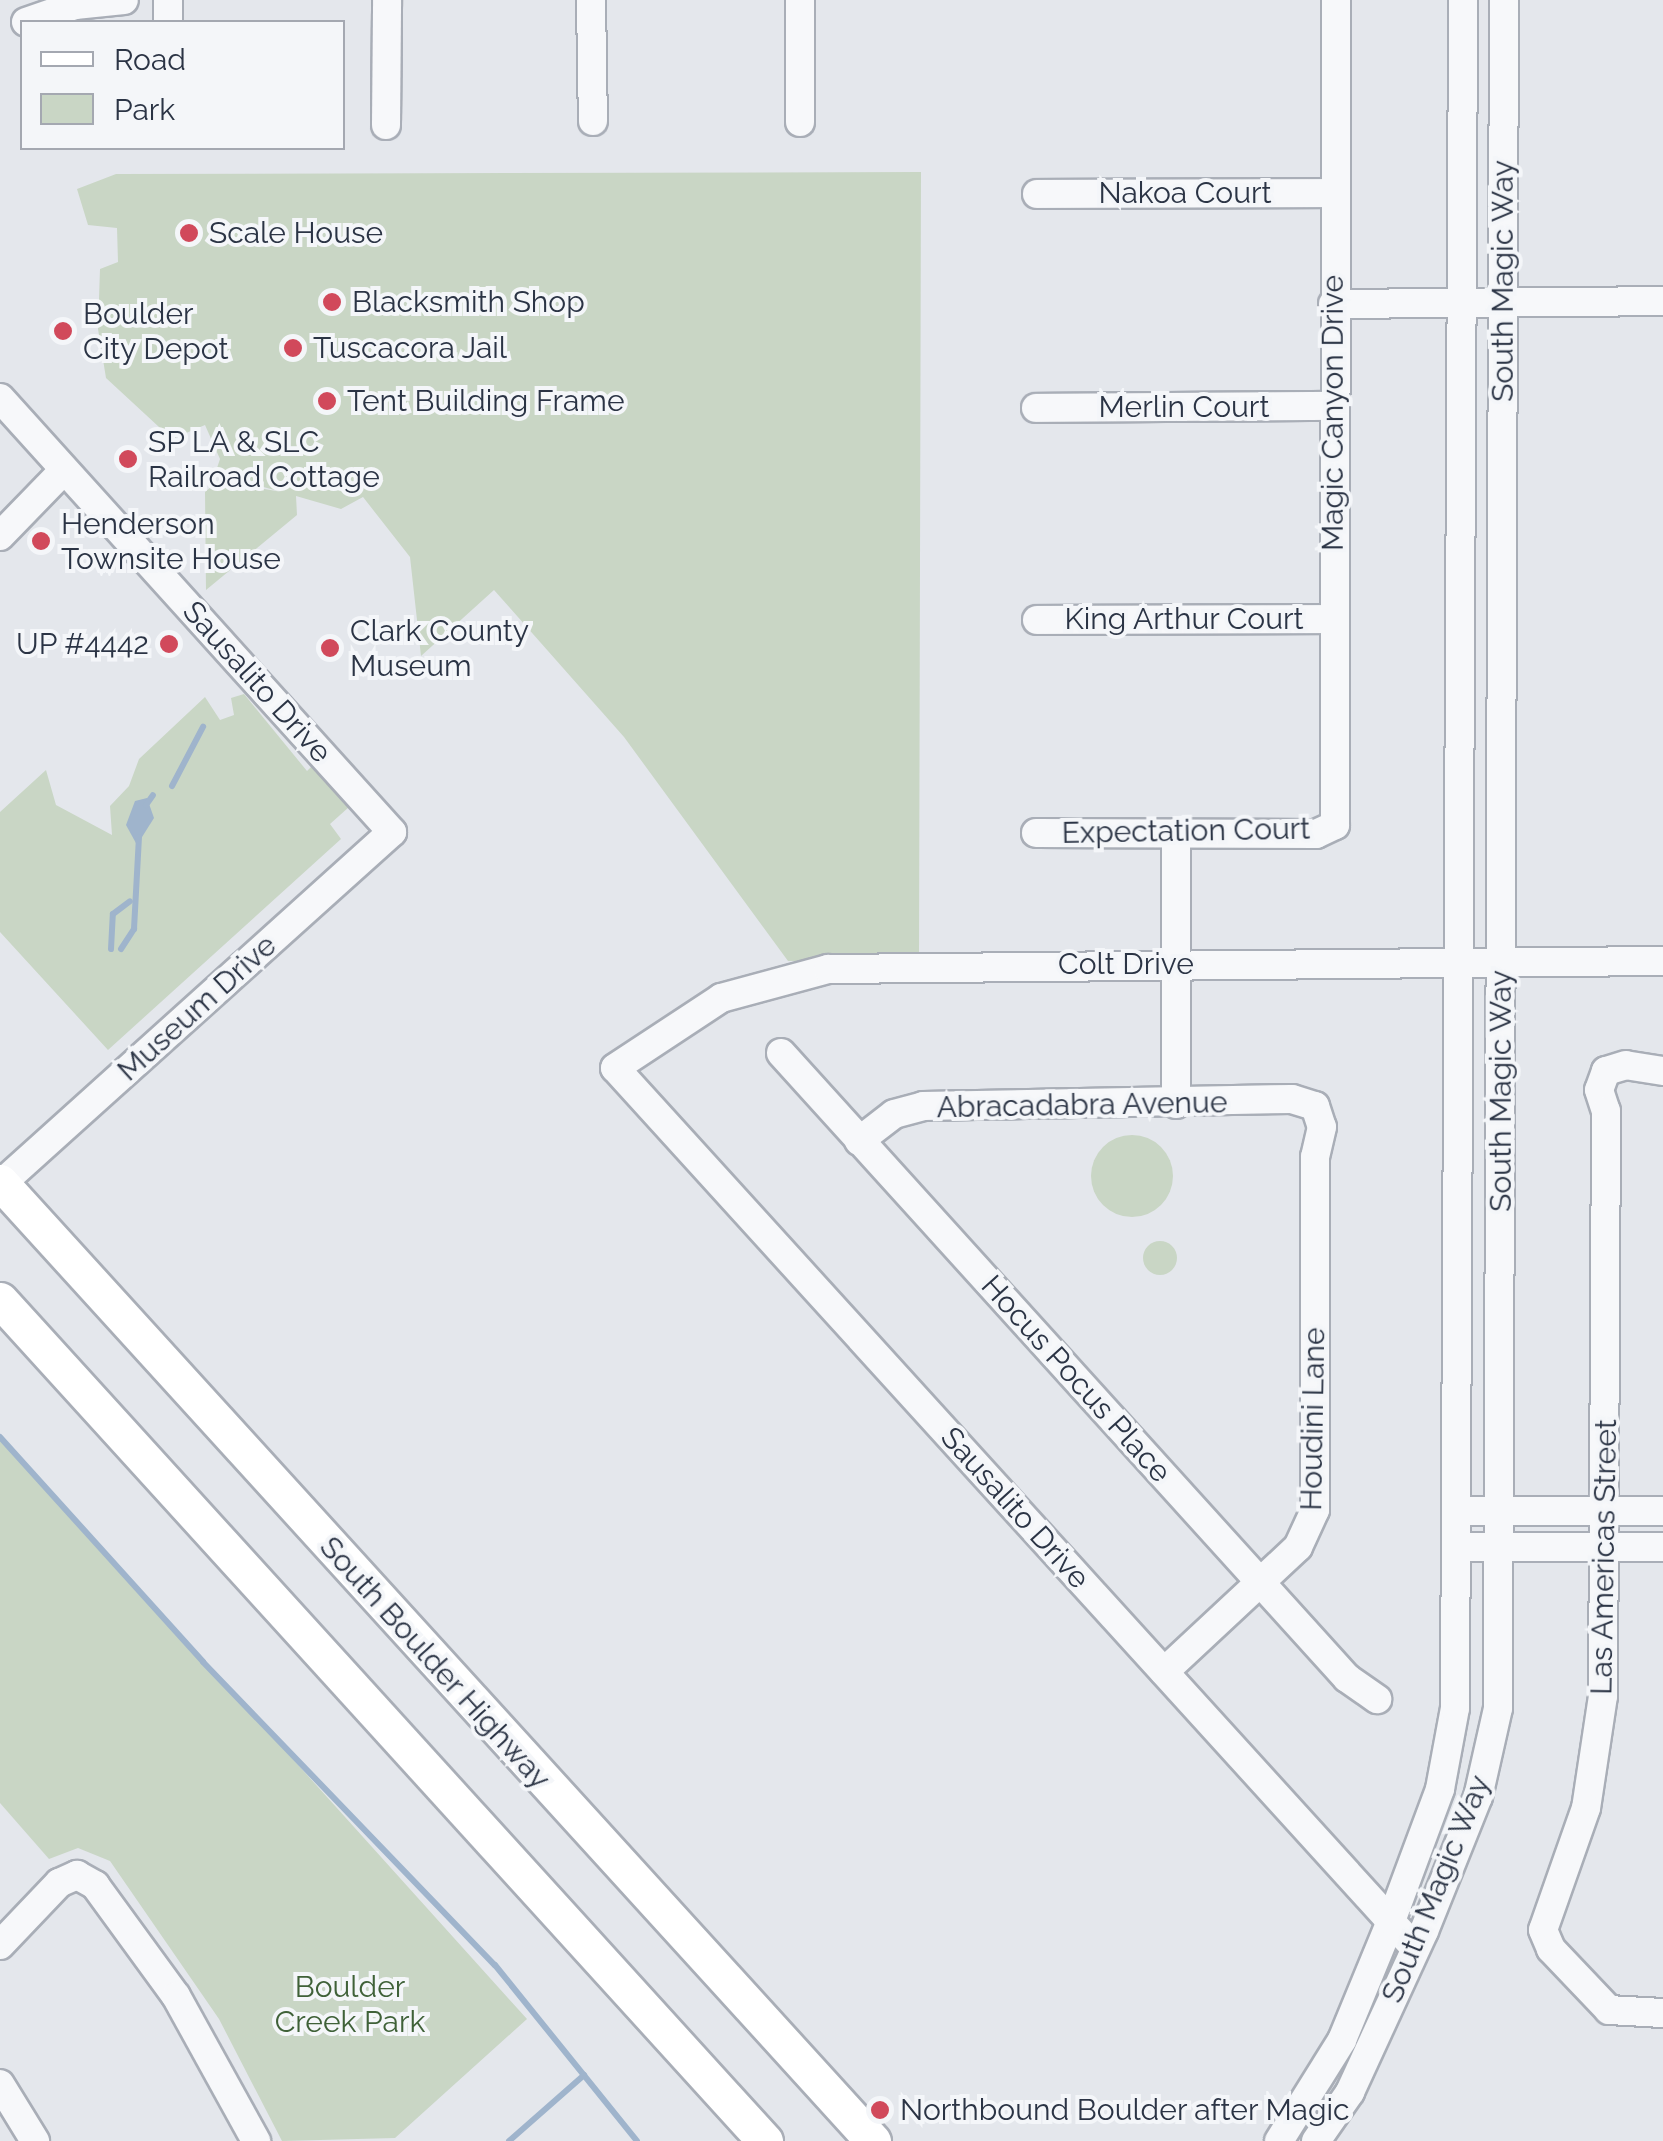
<!DOCTYPE html>
<html>
<head>
<meta charset="utf-8">
<style>
  body { margin:0 }
  #map { position:relative; width:1663px; height:2141px; overflow:hidden; background:#e4e7ec; font-family:Raleway,sans-serif }
  div>[style] { position:absolute }
  [style*='--x'] { left:calc(var(--x)*1px); top:calc(var(--y)*1px); width:calc(var(--w)*1px); rotate:calc(var(--a)*1deg) }
  .green>* { inset:0; background:#c9d6c5 }
  .round { border-radius:50% }
  .water>* { inset:0; background:#9fb4cc }
  .stream>* { height:6px; margin:-3px; padding:0 3px; transform-origin:3px; border-radius:3px; background:#9fb4cc }
  .roads { filter:drop-shadow(2px 0 #a9aeb7) drop-shadow(-2px 0 #a9aeb7) drop-shadow(0 2px #a9aeb7) drop-shadow(0 -2px #a9aeb7) }
  .minor>* { height:28px; margin:-14px; padding:0 14px; transform-origin:14px; border-radius:14px; background:#f7f8fa }
  .major>* { height:35px; margin:-17.5px; padding:0 17.5px; transform-origin:17.5px; border-radius:17.5px; background:#fff }
  .dots>* { width:28px; height:28px; translate:-50% -50%; box-sizing:border-box; border:5px solid #f4f6f9; border-radius:50% }
  span { translate:-50% -50%; white-space:nowrap; text-align:center; line-height:1.15; -webkit-text-stroke:8px #f4f6f9; paint-order:stroke }
  .street-label { font-size:30px; color:#2b3445 }
  .poi-label { font-size:30px; color:#2b3445 }
  .left { translate:0 -50%; text-align:left }
  .right { translate:-100% -50%; text-align:right }
  .park-label { font-size:30px; color:#3f6138 }
  .legend { position:absolute; left:20px; top:20px; width:325px; height:130px; box-sizing:border-box; background:#f4f6f9; border:2px solid #a4a8b1; margin:0; padding:12px 18px; list-style:none; font-size:30px; color:#2b3445 }
  .legend li { display:flex; align-items:center; gap:20px; height:50px }
  .legend b { width:50px; border:2px solid #a4a8b1 }
</style>
</head>
<body>
<div id="map">
  <div class="green">
    <i style="clip-path:polygon(921px 172px,919px 962px,788px 961px,624px 737px,494px 590px,421px 656px,410px 557px,363px 497px,341px 509px,296px 496px,297px 515px,206px 590px,205px 492px,218px 481px,282px 492px,215px 474px,220px 459px,205px 425px,172px 439px,106px 378px,98px 329px,100px 269px,118px 262px,117px 228px,88px 225px,77px 189px,116px 174px)"></i>
    <i style="clip-path:polygon(244px 694px,307px 771px,312px 766px,349px 807px,330px 824px,341px 839px,108px 1050px,0 932px,0 812px,46px 770px,56px 805px,112px 835px,110px 806px,129px 786px,139px 759px,205px 697px,220px 720px,234px 715px,231px 698px)"></i>
    <i class="round" style="left:1091px;top:1135px;width:82px;height:82px"></i>
    <i class="round" style="left:1143px;top:1241px;width:34px;height:34px"></i>
    <i style="clip-path:polygon(0 1434px,527px 2019px,395px 2138px,282px 2141px,219px 2019px,110px 1861px,78px 1848px,49px 1859px,0 1803px)"></i>
  </div>
  <div class="water">
    <i style="clip-path:polygon(147px 798px,154px 818px,137px 845px,126px 825px,135px 801px)"></i>
  </div>
  <div class="stream">
    <i style="--x:172;--y:786;--w:67;--a:-62.3"></i>
    <i style="--x:146;--y:805;--w:12;--a:-55"></i>
    <i style="--x:111;--y:949;--w:35;--a:-87"></i>
    <i style="--x:113;--y:914;--w:21;--a:-37"></i>
    <i style="--x:121;--y:949;--w:24;--a:-57"></i>
    <i style="--x:134;--y:929;--w:92;--a:-86.9"></i>
    <i style="--x:0;--y:1437;--w:303;--a:47.9"></i>
    <i style="--x:203;--y:1662;--w:421;--a:46.1"></i>
    <i style="--x:495;--y:1965;--w:226;--a:51.1"></i>
    <i style="--x:509;--y:2141;--w:100;--a:-41.3"></i>
  </div>
  <div class="roads">
    <div class="minor">
      <i style="--x:168;--y:0;--w:22;--a:90"></i>
      <i style="--x:591;--y:0;--w:121;--a:89.1"></i>
      <i style="--x:800;--y:0;--w:122;--a:90"></i>
      <i style="--x:26;--y:22;--w:52;--a:-19.1"></i>
      <i style="--x:75;--y:5;--w:49;--a:-5.8"></i>
      <i style="--x:386;--y:125;--w:125;--a:-89.5"></i>
      <i style="--x:1037;--y:194;--w:296;--a:-0.2"></i>
      <i style="--x:1333;--y:304;--w:330;--a:-0.5"></i>
      <i style="--x:0;--y:398;--w:585;--a:47.91"></i>
      <i style="--x:392;--y:832;--w:525;--a:138.01"></i>
      <i style="--x:1036;--y:408;--w:296;--a:-0.4"></i>
      <i style="--x:0;--y:536;--w:92;--a:-45.9"></i>
      <i style="--x:1037;--y:620;--w:295;--a:-0.2"></i>
      <i style="--x:1036;--y:833;--w:280;--a:0.2"></i>
      <i style="--x:1316;--y:834;--w:21;--a:-25"></i>
      <i style="--x:1335;--y:825;--w:825;--a:-89.93"></i>
      <i style="--x:1176;--y:833;--w:271;--a:90"></i>
      <i style="--x:781;--y:1053;--w:843;--a:47.84"></i>
      <i style="--x:1347;--y:1678;--w:37;--a:35"></i>
      <i style="--x:1663;--y:1071;--w:37;--a:-171"></i>
      <i style="--x:1626;--y:1065;--w:21;--a:163"></i>
      <i style="--x:1606;--y:1071;--w:20;--a:110"></i>
      <i style="--x:1599;--y:1090;--w:22;--a:72"></i>
      <i style="--x:1606;--y:1111;--w:585;--a:90.29"></i>
      <i style="--x:1603;--y:1696;--w:113;--a:98.6"></i>
      <i style="--x:1586;--y:1808;--w:129;--a:109.4"></i>
      <i style="--x:1543;--y:1930;--w:21;--a:67"></i>
      <i style="--x:1551;--y:1949;--w:84;--a:46.4"></i>
      <i style="--x:1609;--y:2010;--w:54;--a:3.2"></i>
      <i style="--x:859;--y:1141;--w:44;--a:-37.6"></i>
      <i style="--x:894;--y:1114;--w:30;--a:-15"></i>
      <i style="--x:923;--y:1106;--w:369;--a:-1.1"></i>
      <i style="--x:1292;--y:1099;--w:24;--a:17"></i>
      <i style="--x:1315;--y:1106;--w:22;--a:72"></i>
      <i style="--x:1322;--y:1127;--w:31;--a:103"></i>
      <i style="--x:1315;--y:1157;--w:353;--a:90"></i>
      <i style="--x:1315;--y:1510;--w:41;--a:114.7"></i>
      <i style="--x:1298;--y:1547;--w:183;--a:137"></i>
      <i style="--x:1459;--y:1511;--w:204;--a:0"></i>
      <i style="--x:1458;--y:1547;--w:205;--a:0"></i>
      <i style="--x:0;--y:1945;--w:86;--a:-46.4"></i>
      <i style="--x:59;--y:1883;--w:20;--a:-24"></i>
      <i style="--x:77;--y:1875;--w:21;--a:29"></i>
      <i style="--x:95;--y:1885;--w:137;--a:53.9"></i>
      <i style="--x:176;--y:1996;--w:166;--a:61.1"></i>
      <i style="--x:1415;--y:1948;--w:1189;--a:-132.27"></i>
      <i style="--x:615;--y:1068;--w:127;--a:-33.4"></i>
      <i style="--x:721;--y:998;--w:111;--a:-15.2"></i>
      <i style="--x:828;--y:969;--w:835;--a:-0.55"></i>
      <i style="--x:0;--y:2084;--w:67;--a:58.4"></i>
      <i style="--x:1279;--y:2141;--w:119;--a:-58"></i>
      <i style="--x:1342;--y:2040;--w:129;--a:-67.6"></i>
      <i style="--x:1391;--y:1921;--w:141;--a:-69.6"></i>
      <i style="--x:1440;--y:1789;--w:82;--a:-79.5"></i>
      <i style="--x:1455;--y:1708;--w:1708;--a:-89.73"></i>
      <i style="--x:1316;--y:2141;--w:60;--a:-55.2"></i>
      <i style="--x:1350;--y:2092;--w:177;--a:-65.3"></i>
      <i style="--x:1424;--y:1931;--w:144;--a:-68.1"></i>
      <i style="--x:1478;--y:1797;--w:91;--a:-77.3"></i>
      <i style="--x:1498;--y:1708;--w:1708;--a:-89.8"></i>
    </div>
    <div class="major">
      <i style="--x:0;--y:1182;--w:1297;--a:47.69"></i>
      <i style="--x:0;--y:1300;--w:1137;--a:47.71"></i>
    </div>
  </div>
  <div class="dots">
    <i style="left:189px;top:233px;background:#d1495b"></i>
    <i style="left:332px;top:302px;background:#d1495b"></i>
    <i style="left:63px;top:331px;background:#d1495b"></i>
    <i style="left:293px;top:348px;background:#d1495b"></i>
    <i style="left:327px;top:401px;background:#d1495b"></i>
    <i style="left:128px;top:459px;background:#d1495b"></i>
    <i style="left:41px;top:541px;background:#d1495b"></i>
    <i style="left:169px;top:644px;background:#d1495b"></i>
    <i style="left:330px;top:648px;background:#d1495b"></i>
    <i style="left:880px;top:2110px;background:#d1495b"></i>
  </div>
  <div class="street-label">
    <span style="left:1185px;top:193px">Nakoa Court</span>
    <span style="left:1503px;top:281px;rotate:-90deg">South Magic Way</span>
    <span style="left:1184px;top:407px">Merlin Court</span>
    <span style="left:1333px;top:413px;rotate:-90deg">Magic Canyon Drive</span>
    <span style="left:1184px;top:619px">King Arthur Court</span>
    <span style="left:257px;top:682px;rotate:48deg">Sausalito Drive</span>
    <span style="left:1186px;top:831px;rotate:-1deg">Expectation Court</span>
    <span style="left:1126px;top:964px">Colt Drive</span>
    <span style="left:197px;top:1008px;rotate:-42deg">Museum Drive</span>
    <span style="left:1501px;top:1091px;rotate:-90deg">South Magic Way</span>
    <span style="left:1082px;top:1105px;rotate:-1deg">Abracadabra Avenue</span>
    <span style="left:1076px;top:1379px;rotate:48deg">Hocus Pocus Place</span>
    <span style="left:1313px;top:1419px;rotate:-89deg">Houdini Lane</span>
    <span style="left:1015px;top:1508px;rotate:48deg">Sausalito Drive</span>
    <span style="left:1604px;top:1557px;rotate:-89deg">Las Americas Street</span>
    <span style="left:435px;top:1663px;rotate:48deg">South Boulder Highway</span>
    <span style="left:1436px;top:1889px;rotate:-68deg">South Magic Way</span>
  </div>
  <div class="poi-label">
    <span class="left" style="left:209px;top:233px">Scale House</span>
    <span class="left" style="left:352px;top:302px">Blacksmith Shop</span>
    <span class="left" style="left:83px;top:331px">Boulder<br>City Depot</span>
    <span class="left" style="left:313px;top:348px">Tuscacora Jail</span>
    <span class="left" style="left:347px;top:401px">Tent Building Frame</span>
    <span class="left" style="left:148px;top:459px">SP LA &amp; SLC<br>Railroad Cottage</span>
    <span class="left" style="left:61px;top:541px">Henderson<br>Townsite House</span>
    <span class="left" style="left:350px;top:648px">Clark County<br>Museum</span>
    <span class="right" style="left:149px;top:644px">UP #4442</span>
    <span class="left" style="left:900px;top:2110px">Northbound Boulder after Magic</span>
  </div>
  <div class="park-label">
    <span style="left:350px;top:2004px">Boulder<br>Creek Park</span>
  </div>
  <ul class="legend">
  <li><b style="height:12px;background:#fff"></b>Road</li>
  <li><b style="height:28px;background:#c9d6c5"></b>Park</li>
  </ul>
</div>
</body>
</html>
